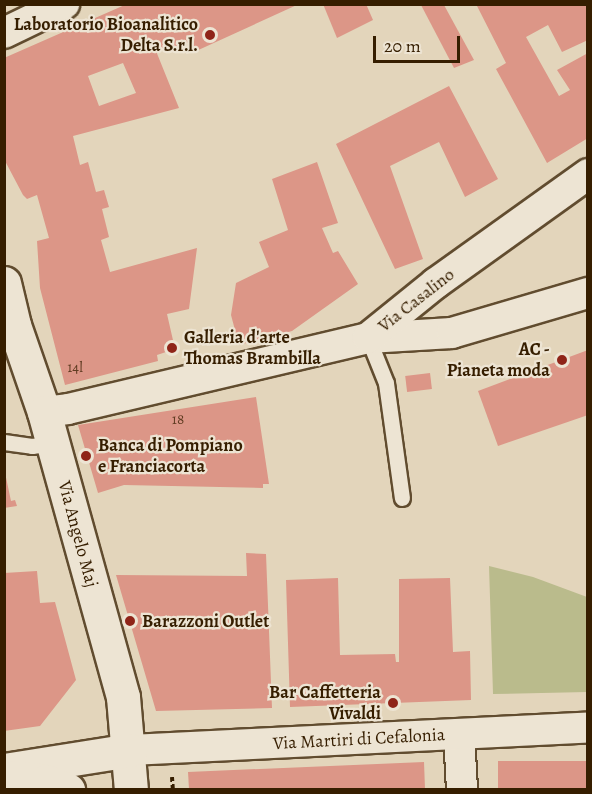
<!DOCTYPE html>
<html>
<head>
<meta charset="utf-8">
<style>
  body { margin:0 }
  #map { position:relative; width:592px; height:794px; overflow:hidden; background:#e3d5bb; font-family:Alegreya,serif }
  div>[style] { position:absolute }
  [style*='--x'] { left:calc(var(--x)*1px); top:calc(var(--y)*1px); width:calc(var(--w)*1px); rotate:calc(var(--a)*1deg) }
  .green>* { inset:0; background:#babb8c }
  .building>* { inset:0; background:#dc9687; transform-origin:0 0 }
  .path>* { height:4px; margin-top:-2px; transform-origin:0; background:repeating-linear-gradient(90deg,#361e00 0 4.5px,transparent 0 7.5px) }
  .roads { filter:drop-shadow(2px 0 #614c2f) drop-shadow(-2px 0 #614c2f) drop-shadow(0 2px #614c2f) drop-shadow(0 -2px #614c2f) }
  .lane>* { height:15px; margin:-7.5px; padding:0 7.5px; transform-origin:7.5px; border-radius:7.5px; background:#ede4d3 }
  .street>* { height:30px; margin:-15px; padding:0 15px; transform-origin:15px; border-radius:15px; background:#ede4d3 }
  .secondary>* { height:33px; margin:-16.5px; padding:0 16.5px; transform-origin:16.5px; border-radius:16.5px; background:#ede4d3 }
  .dots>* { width:16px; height:16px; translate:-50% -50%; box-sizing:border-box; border:3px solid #ede4d3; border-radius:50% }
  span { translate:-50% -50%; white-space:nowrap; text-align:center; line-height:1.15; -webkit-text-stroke:4.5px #ede4d3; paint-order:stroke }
  .number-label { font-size:15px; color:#603c22 }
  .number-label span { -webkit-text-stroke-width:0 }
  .poi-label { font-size:18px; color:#361e00; font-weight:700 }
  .right { translate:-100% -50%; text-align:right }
  .left { translate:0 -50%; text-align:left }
  .street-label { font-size:18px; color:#361e00 }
  .frame { position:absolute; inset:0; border:6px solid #361e00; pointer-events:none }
  .scale { position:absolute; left:373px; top:36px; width:87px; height:27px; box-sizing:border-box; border:3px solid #361e00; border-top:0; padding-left:8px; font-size:18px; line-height:21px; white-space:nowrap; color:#361e00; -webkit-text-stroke:4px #ede4d3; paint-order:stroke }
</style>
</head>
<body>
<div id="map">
  <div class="green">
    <i style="clip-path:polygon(489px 566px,533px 577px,587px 597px,587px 692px,493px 694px)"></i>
  </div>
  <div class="building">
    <i style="clip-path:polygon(evenodd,127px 4px,299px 4px,194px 52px,191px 41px,167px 52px,166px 47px,156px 51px,179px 108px,73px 136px,80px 165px,88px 162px,96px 192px,104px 190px,109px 207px,102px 209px,109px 237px,101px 240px,110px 272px,197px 248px,189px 309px,167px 314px,175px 349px,157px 355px,158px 361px,65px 385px,40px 288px,37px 241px,49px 238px,37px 195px,27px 199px,23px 195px,4px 159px,4px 58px,127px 4px,123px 63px,136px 93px,99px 106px,88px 76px,123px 63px)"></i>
    <i style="clip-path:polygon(323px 4px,366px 4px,373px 20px,337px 38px)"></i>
    <i style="clip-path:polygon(476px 4px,586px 4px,588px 40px,562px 52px,548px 25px,526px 37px,559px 96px,570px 90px,557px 70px,588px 53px,588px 138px,547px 163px,496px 69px,506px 63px)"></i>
    <i style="clip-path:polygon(421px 5px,444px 5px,474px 60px,454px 68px)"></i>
    <i style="clip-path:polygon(449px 86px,498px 179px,465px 197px,439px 142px,390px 166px,423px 259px,395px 269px,336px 144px)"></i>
    <i style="clip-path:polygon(317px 162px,338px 223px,322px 228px,333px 253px,338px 251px,358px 284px,292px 331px,239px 345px,231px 315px,236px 283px,269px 267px,259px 242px,288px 230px,272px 179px)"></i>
    <i style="clip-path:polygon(588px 350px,588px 415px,498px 446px,478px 391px)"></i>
    <i style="left:430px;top:373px;width:16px;height:25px;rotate:83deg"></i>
    <i style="clip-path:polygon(256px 397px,269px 484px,263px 484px,263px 488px,124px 485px,98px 493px,78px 425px)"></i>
    <i style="clip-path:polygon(4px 468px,11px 501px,15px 500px,17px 506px,4px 508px)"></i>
    <i style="clip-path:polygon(246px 553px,266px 554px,272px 708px,156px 711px,116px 575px,247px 576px)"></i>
    <i style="clip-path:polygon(37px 571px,40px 603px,55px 602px,76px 680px,40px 726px,4px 731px,4px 573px)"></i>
    <i style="clip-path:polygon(338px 578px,340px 655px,395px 654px,396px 662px,399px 662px,399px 579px,450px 578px,453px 652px,470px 651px,471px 700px,290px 707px,286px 580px)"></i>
    <i style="left:588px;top:761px;width:28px;height:90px;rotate:90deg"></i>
    <i style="clip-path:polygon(424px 762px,425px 789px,189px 789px,188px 772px)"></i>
  </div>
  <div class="path">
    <i style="--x:172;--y:777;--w:13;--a:86"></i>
  </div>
  <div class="roads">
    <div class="lane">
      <i style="--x:368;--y:338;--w:48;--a:68.2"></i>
      <i style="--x:386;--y:383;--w:116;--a:82.1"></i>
      <i style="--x:4;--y:442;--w:28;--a:8"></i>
      <i style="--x:32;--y:446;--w:21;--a:-8"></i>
    </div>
    <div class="street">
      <i style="--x:4;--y:33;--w:67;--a:-25.8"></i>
      <i style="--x:368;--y:338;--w:84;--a:-3.4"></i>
      <i style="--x:452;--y:333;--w:142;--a:-16.4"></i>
      <i style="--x:44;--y:412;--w:24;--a:-7"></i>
      <i style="--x:68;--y:409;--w:308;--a:-13.3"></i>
      <i style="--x:368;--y:338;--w:87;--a:-39"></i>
      <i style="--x:436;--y:283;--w:187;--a:-35.6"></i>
      <i style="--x:459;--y:734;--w:56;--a:86.9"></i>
      <i style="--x:130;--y:750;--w:459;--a:-2.8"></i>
    </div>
    <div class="secondary">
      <i style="--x:4;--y:283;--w:43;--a:76.6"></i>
      <i style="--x:14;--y:325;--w:92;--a:71"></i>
      <i style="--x:44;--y:412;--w:296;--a:74.5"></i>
      <i style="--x:123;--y:697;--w:93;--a:85.1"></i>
      <i style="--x:4;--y:770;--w:128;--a:-9"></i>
      <i style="--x:15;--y:777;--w:31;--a:7"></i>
      <i style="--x:46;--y:781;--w:24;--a:22"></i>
    </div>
  </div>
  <div class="dots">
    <i style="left:210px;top:35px;background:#8f2418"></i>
    <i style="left:172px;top:348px;background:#8f2418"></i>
    <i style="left:562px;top:360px;background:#8f2418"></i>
    <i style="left:86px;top:456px;background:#8f2418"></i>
    <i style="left:130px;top:621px;background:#8f2418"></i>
    <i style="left:393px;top:703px;background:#8f2418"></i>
  </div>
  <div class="number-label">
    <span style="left:75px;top:368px">14l</span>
    <span style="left:178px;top:420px">18</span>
  </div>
  <div class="poi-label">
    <span class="right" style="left:198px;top:35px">Laboratorio Bioanalitico<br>Delta S.r.l.</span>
    <span class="left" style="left:184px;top:348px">Galleria d'arte<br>Thomas Brambilla</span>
    <span class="right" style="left:550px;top:360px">AC -<br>Pianeta moda</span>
    <span class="left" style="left:98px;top:456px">Banca di Pompiano<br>e Franciacorta</span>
    <span class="left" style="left:142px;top:621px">Barazzoni Outlet</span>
    <span class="right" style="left:381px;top:703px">Bar Caffetteria<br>Vivaldi</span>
  </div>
  <div class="street-label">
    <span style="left:416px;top:300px;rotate:-38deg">Via Casalino</span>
    <span style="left:78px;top:534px;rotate:75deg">Via Angelo Maj</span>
    <span style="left:359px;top:739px;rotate:-3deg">Via Martiri di Cefalonia</span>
  </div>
  <div class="frame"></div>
  <div class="scale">20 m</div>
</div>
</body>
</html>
